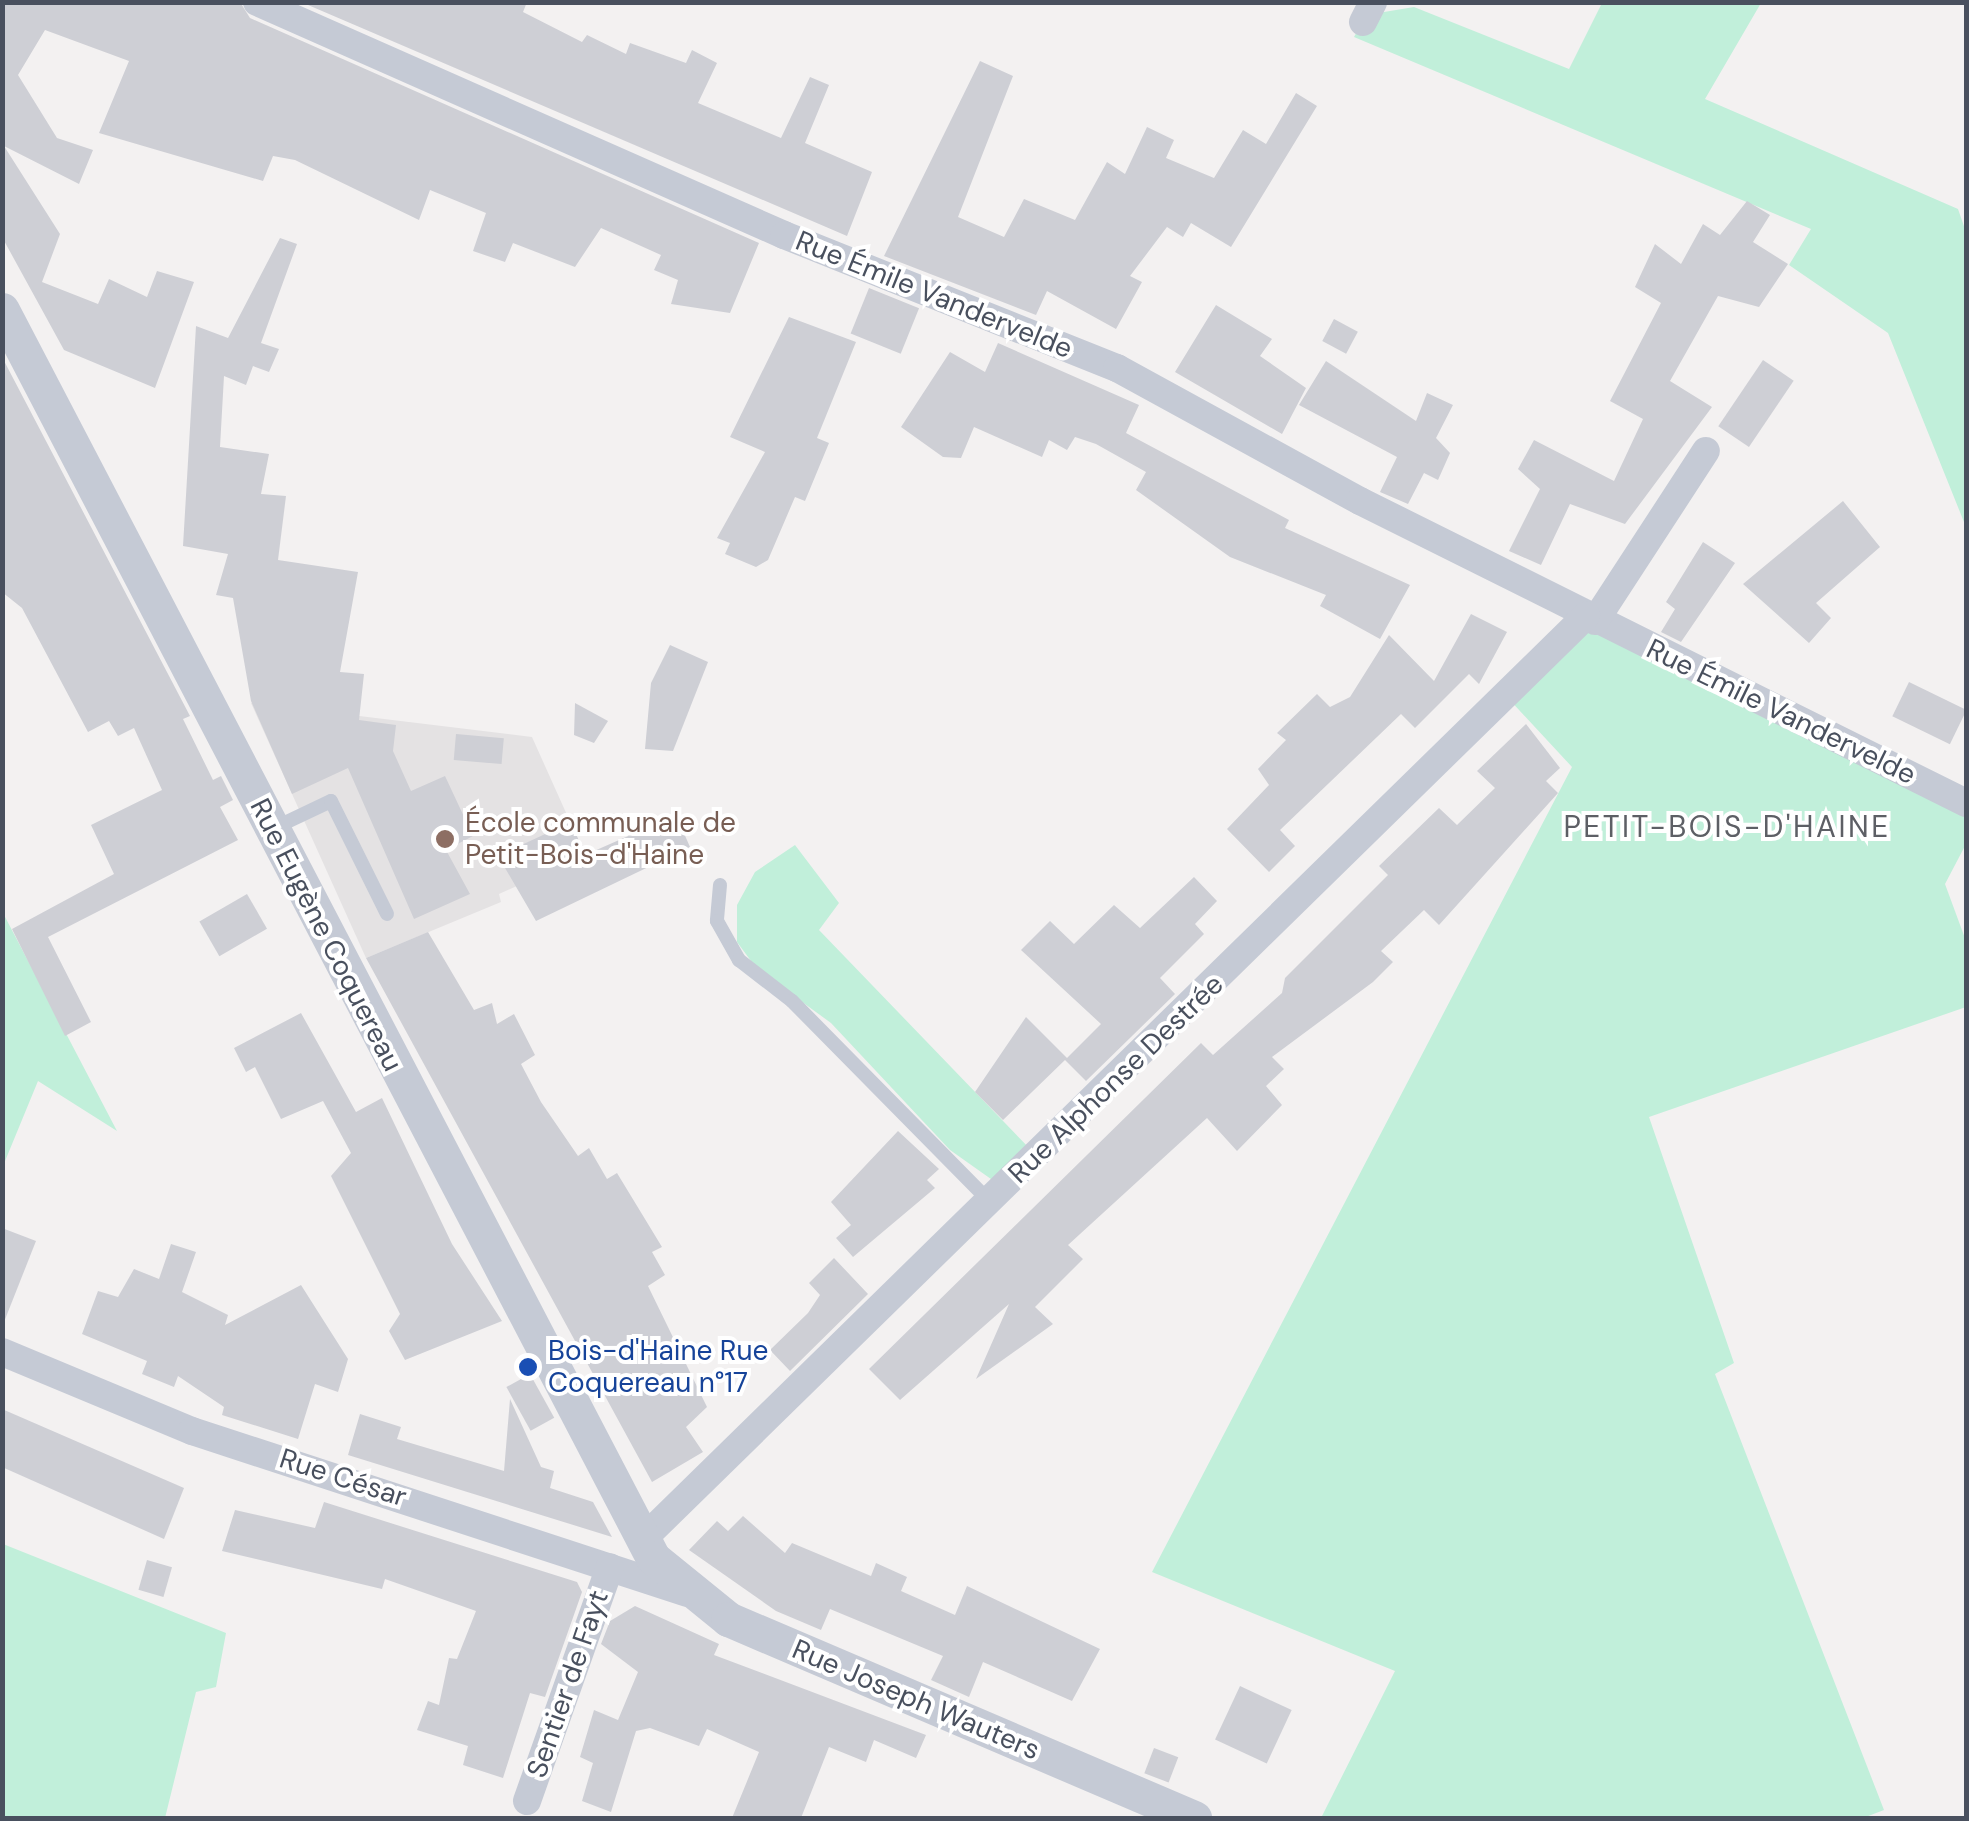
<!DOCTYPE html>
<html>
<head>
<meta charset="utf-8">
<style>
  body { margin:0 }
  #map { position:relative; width:1969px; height:1821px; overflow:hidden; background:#f3f1f1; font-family:"DM Sans",sans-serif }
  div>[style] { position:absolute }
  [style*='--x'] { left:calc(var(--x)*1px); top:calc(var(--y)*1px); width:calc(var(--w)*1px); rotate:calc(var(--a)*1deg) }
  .education>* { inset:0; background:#e4e2e3 }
  .green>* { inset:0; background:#c1efda }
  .building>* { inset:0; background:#cecfd5; transform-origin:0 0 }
  .service>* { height:14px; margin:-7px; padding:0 7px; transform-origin:7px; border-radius:7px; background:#c5cad5 }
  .minor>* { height:28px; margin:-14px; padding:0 14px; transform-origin:14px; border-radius:14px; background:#c5cad5 }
  .tertiary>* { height:35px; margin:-17.5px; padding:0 17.5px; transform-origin:17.5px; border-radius:17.5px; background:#c5cad5 }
  .dots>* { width:28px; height:28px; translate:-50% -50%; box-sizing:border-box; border:5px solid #fff; border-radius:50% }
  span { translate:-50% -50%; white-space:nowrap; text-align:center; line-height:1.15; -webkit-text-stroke:8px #fff; paint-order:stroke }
  .street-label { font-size:28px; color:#49505e }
  .education-label { font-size:28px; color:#785e54 }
  .left { translate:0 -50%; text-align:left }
  .transit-label { font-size:28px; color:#164399 }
  .neighbourhood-label { font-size:30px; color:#5d5f65; letter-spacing:2.5px }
  .frame { position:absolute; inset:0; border:5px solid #49505e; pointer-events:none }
</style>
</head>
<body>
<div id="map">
  <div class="education">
    <i style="clip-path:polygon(251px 703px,532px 737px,585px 855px,499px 894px,501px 902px,366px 958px)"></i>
  </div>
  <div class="green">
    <i style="clip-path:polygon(1602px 3px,1761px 3px,1705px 99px,1958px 209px,1966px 232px,1966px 527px,1888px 333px,1789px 265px,1811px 229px,1354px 37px,1366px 15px,1414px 7px,1569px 69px)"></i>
    <i style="clip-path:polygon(1586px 616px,1966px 803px,1966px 844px,1945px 884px,1966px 941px,1966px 1007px,1649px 1117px,1734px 1363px,1715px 1374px,1884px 1810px,1863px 1818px,1321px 1818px,1395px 1671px,1152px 1572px,1572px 767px,1507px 697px)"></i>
    <i style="clip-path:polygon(795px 845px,839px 903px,819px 930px,1032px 1151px,998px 1184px,950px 1150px,831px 1023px,757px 969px,737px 942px,737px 905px,755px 872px)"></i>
    <i style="clip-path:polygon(3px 913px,117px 1131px,38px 1081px,3px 1166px)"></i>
    <i style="clip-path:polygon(3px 1544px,226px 1633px,216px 1687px,196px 1692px,165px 1818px,3px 1818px)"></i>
  </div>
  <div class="building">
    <i style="clip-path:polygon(2px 2px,240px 2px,250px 18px,759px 243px,730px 313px,671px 304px,678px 280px,654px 270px,661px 255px,601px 228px,575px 267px,513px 243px,505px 262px,473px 251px,486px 213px,430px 190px,419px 220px,295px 160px,273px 156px,263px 181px,99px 133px,129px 61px,45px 30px,18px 75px,57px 138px,93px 150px,79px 184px,4px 146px,60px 234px,42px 282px,98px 304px,109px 279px,147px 297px,157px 271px,194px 282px,155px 388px,64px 350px,2px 237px)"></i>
    <i style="clip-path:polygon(301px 2px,527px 2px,523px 12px,582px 42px,587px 35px,626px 54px,630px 43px,686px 63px,692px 50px,717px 63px,698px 103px,781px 138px,810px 77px,829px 85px,805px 143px,872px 172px,847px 236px)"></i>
    <i style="clip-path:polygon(980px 61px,1013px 76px,958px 217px,1004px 237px,1024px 199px,1075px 220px,1107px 162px,1125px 174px,1147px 127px,1174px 140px,1166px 158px,1214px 178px,1243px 130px,1266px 144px,1296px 93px,1317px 106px,1231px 247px,1191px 223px,1183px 237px,1167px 227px,1130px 276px,1142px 282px,1116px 329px,1047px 291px,1036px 315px,884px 256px)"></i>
    <i style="clip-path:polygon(1747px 201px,1770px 215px,1753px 242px,1788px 264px,1759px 307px,1718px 296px,1670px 381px,1712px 407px,1625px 524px,1570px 504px,1541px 565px,1509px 551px,1540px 489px,1518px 469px,1534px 440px,1614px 481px,1643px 419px,1610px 401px,1661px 303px,1635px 287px,1655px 244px,1681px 264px,1703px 224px,1720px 235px)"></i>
    <i style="clip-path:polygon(280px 238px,297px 244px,261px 343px,279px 349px,269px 372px,253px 366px,246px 385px,224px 376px,220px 447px,269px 454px,261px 494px,286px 496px,278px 560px,358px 572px,340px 672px,364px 674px,359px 720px,396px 725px,393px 751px,411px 791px,445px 776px,473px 836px,446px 850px,470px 894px,414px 919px,348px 768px,292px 794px,251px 701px,233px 598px,216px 595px,228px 554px,183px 546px,196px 326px,228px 338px)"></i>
    <i style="left:869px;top:288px;width:54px;height:49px;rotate:22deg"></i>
    <i style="clip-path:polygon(1216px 305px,1272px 339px,1260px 356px,1306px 388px,1282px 434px,1175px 372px)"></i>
    <i style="clip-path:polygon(789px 317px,856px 342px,817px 438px,829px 443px,805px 501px,795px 497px,768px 560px,756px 567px,725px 554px,730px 543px,717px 538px,765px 452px,730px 437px)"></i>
    <i style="left:1334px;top:319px;width:27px;height:25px;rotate:28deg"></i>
    <i style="clip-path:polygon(998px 343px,1139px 405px,1126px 433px,1289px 520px,1285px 528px,1410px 585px,1380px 639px,1320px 606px,1326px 595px,1230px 557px,1136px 490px,1146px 472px,1096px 444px,1075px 437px,1067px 450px,1049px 440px,1042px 457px,974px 427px,961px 458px,943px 457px,901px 427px,950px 352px,985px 372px)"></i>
    <i style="clip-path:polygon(2px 357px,190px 716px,183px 719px,213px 780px,221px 776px,233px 800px,220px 807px,238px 840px,48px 937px,91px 1022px,65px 1036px,12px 929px,114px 874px,91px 825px,162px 790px,134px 728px,118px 736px,109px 721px,88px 732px,22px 608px,2px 592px)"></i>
    <i style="left:1763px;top:360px;width:37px;height:80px;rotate:34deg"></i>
    <i style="clip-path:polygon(1326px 361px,1416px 421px,1427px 393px,1453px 405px,1436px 438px,1450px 453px,1438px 480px,1424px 473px,1408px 504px,1380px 492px,1397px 457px,1299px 405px)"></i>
    <i style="clip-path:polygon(1843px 501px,1880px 547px,1816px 603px,1831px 618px,1809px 643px,1743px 584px)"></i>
    <i style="clip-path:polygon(1703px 542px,1735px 563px,1681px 642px,1661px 632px,1675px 609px,1666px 602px)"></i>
    <i style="clip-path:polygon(1471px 614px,1507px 632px,1479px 684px,1469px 674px,1415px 728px,1401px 714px,1280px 830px,1295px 846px,1269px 872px,1227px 829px,1269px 785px,1258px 769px,1286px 740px,1277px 733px,1317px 694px,1330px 707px,1350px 697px,1389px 635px,1434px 681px)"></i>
    <i style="clip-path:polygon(670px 645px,708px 662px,673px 751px,645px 749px,651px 683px)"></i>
    <i style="left:1909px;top:682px;width:64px;height:38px;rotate:26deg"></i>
    <i style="clip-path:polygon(575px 703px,608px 721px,594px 743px,574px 735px)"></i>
    <i style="clip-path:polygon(1526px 724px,1560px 768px,1546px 781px,1558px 793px,1439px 925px,1424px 910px,1381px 951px,1393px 962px,1373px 982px,1272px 1057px,1284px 1069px,1266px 1086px,1282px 1105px,1237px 1151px,1207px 1118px,1068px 1245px,1083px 1259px,1035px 1307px,1053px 1324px,976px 1379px,1009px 1304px,900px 1400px,869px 1369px,1201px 1043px,1213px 1055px,1282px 993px,1285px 978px,1388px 875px,1379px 866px,1439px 808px,1457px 825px,1495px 788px,1477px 771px)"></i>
    <i style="left:456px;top:734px;width:48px;height:26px;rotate:5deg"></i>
    <i style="clip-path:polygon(676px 815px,690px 847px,536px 921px,498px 856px,571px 822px,585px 855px)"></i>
    <i style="clip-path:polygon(1194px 877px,1217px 901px,1195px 924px,1204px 934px,1160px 978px,1175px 994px,1086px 1081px,1065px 1060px,1003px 1120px,975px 1092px,1026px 1017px,1067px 1058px,1101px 1024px,1021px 950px,1050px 921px,1074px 944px,1114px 905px,1140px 928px)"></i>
    <i style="left:247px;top:894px;width:40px;height:55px;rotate:60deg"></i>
    <i style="clip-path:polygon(428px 932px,474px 1010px,492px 1003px,497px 1024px,514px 1014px,535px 1055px,521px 1064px,541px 1102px,578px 1156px,589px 1148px,607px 1179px,617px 1173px,662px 1247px,652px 1252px,665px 1275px,648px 1286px,707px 1407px,686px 1427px,703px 1452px,652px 1482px,366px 958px)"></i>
    <i style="clip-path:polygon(301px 1013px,356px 1112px,382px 1098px,452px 1244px,502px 1321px,405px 1360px,389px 1331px,400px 1314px,331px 1176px,351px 1153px,323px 1101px,281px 1119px,255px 1067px,246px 1072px,234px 1048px)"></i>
    <i style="clip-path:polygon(898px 1131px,939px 1169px,927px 1180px,935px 1188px,853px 1257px,836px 1238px,851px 1225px,831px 1202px)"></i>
    <i style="clip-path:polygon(2px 1228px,36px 1241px,4px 1322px,2px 1322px)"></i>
    <i style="clip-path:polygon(171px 1244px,196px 1252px,182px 1292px,228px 1315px,225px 1325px,301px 1285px,348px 1359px,338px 1392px,315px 1384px,298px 1439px,222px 1415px,224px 1407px,178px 1376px,174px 1387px,142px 1374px,147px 1361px,82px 1334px,98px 1291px,118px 1297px,134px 1269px,159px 1279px)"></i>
    <i style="clip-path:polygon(834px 1258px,868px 1294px,790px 1371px,770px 1350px,808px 1313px,820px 1295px,809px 1283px)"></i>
    <i style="left:530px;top:1374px;width:50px;height:27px;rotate:61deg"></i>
    <i style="clip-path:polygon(510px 1399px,541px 1467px,554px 1471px,550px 1488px,593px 1502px,612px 1537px,348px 1455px,360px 1414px,401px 1427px,397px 1439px,504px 1471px)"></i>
    <i style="clip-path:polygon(2px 1409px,184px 1488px,164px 1539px,2px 1467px)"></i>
    <i style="clip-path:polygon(324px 1502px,577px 1582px,582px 1592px,545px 1697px,530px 1693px,503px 1778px,463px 1765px,468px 1746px,417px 1730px,428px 1701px,439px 1705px,449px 1658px,457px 1659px,476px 1611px,385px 1579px,382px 1589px,222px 1551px,235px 1510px,315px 1528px)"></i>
    <i style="clip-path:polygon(743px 1516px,785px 1553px,792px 1543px,871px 1576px,876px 1563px,907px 1577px,901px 1591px,955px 1615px,967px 1586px,1100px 1649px,1072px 1701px,983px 1662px,969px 1697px,931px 1680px,943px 1656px,830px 1609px,821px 1630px,776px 1611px,689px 1550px,717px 1521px,728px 1531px)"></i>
    <i style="left:147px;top:1560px;width:26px;height:31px;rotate:16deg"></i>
    <i style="clip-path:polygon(635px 1606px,719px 1644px,714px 1655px,926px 1735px,916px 1758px,874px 1740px,866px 1762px,829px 1747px,801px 1818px,732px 1818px,759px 1752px,707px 1729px,699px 1746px,650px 1728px,636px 1731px,611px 1812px,582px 1801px,593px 1763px,580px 1757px,594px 1710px,618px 1720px,638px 1672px,601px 1644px,610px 1621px)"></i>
    <i style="left:1240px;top:1686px;width:57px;height:59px;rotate:25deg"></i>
    <i style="left:1154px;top:1748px;width:26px;height:27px;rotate:21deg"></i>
  </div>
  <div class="service">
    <i style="--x:272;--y:829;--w:65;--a:-25.4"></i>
    <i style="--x:331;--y:801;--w:126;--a:63.6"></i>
    <i style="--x:720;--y:885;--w:36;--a:95"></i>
    <i style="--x:717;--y:921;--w:45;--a:60.6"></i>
    <i style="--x:739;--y:960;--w:67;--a:37.7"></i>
    <i style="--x:792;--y:1001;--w:281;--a:45.4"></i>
  </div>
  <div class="minor">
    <i style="--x:257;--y:2;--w:576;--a:23.85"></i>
    <i style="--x:784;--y:235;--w:359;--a:21.8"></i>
    <i style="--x:1117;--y:368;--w:277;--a:28.7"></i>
    <i style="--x:1360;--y:501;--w:677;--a:26.49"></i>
    <i style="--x:1363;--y:22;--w:22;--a:-63"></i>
    <i style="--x:1595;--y:621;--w:203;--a:-56.9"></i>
    <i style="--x:2;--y:1352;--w:206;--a:22.6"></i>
    <i style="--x:192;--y:1431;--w:521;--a:18.12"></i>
    <i style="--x:643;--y:1539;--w:1320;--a:-44.39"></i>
    <i style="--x:527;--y:1801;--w:248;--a:-70.5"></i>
  </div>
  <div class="tertiary">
    <i style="--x:2;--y:310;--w:1408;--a:62.45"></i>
    <i style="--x:653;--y:1558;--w:97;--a:39.1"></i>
    <i style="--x:728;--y:1619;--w:507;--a:23.12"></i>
  </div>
  <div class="dots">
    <i style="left:445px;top:839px;background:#8d6e63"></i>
    <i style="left:528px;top:1367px;background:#1a4fb4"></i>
  </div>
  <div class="street-label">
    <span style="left:934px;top:295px;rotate:22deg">Rue Émile Vandervelde</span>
    <span style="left:1781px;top:712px;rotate:26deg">Rue Émile Vandervelde</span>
    <span style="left:326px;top:935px;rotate:63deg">Rue Eugène Coquereau</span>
    <span style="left:1116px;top:1079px;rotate:-44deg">Rue Alphonse Destrée</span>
    <span style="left:343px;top:1478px;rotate:18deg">Rue César</span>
    <span style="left:568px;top:1684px;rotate:-71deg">Sentier de Fayt</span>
    <span style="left:916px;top:1700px;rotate:23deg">Rue Joseph Wauters</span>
  </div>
  <div class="education-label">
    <span class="left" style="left:465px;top:839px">École communale de<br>Petit-Bois-d'Haine</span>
  </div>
  <div class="transit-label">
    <span class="left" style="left:548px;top:1367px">Bois-d'Haine Rue<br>Coquereau n°17</span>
  </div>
  <div class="neighbourhood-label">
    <span style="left:1727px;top:827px">PETIT-BOIS-D'HAINE</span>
  </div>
  <div class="frame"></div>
</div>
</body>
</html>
